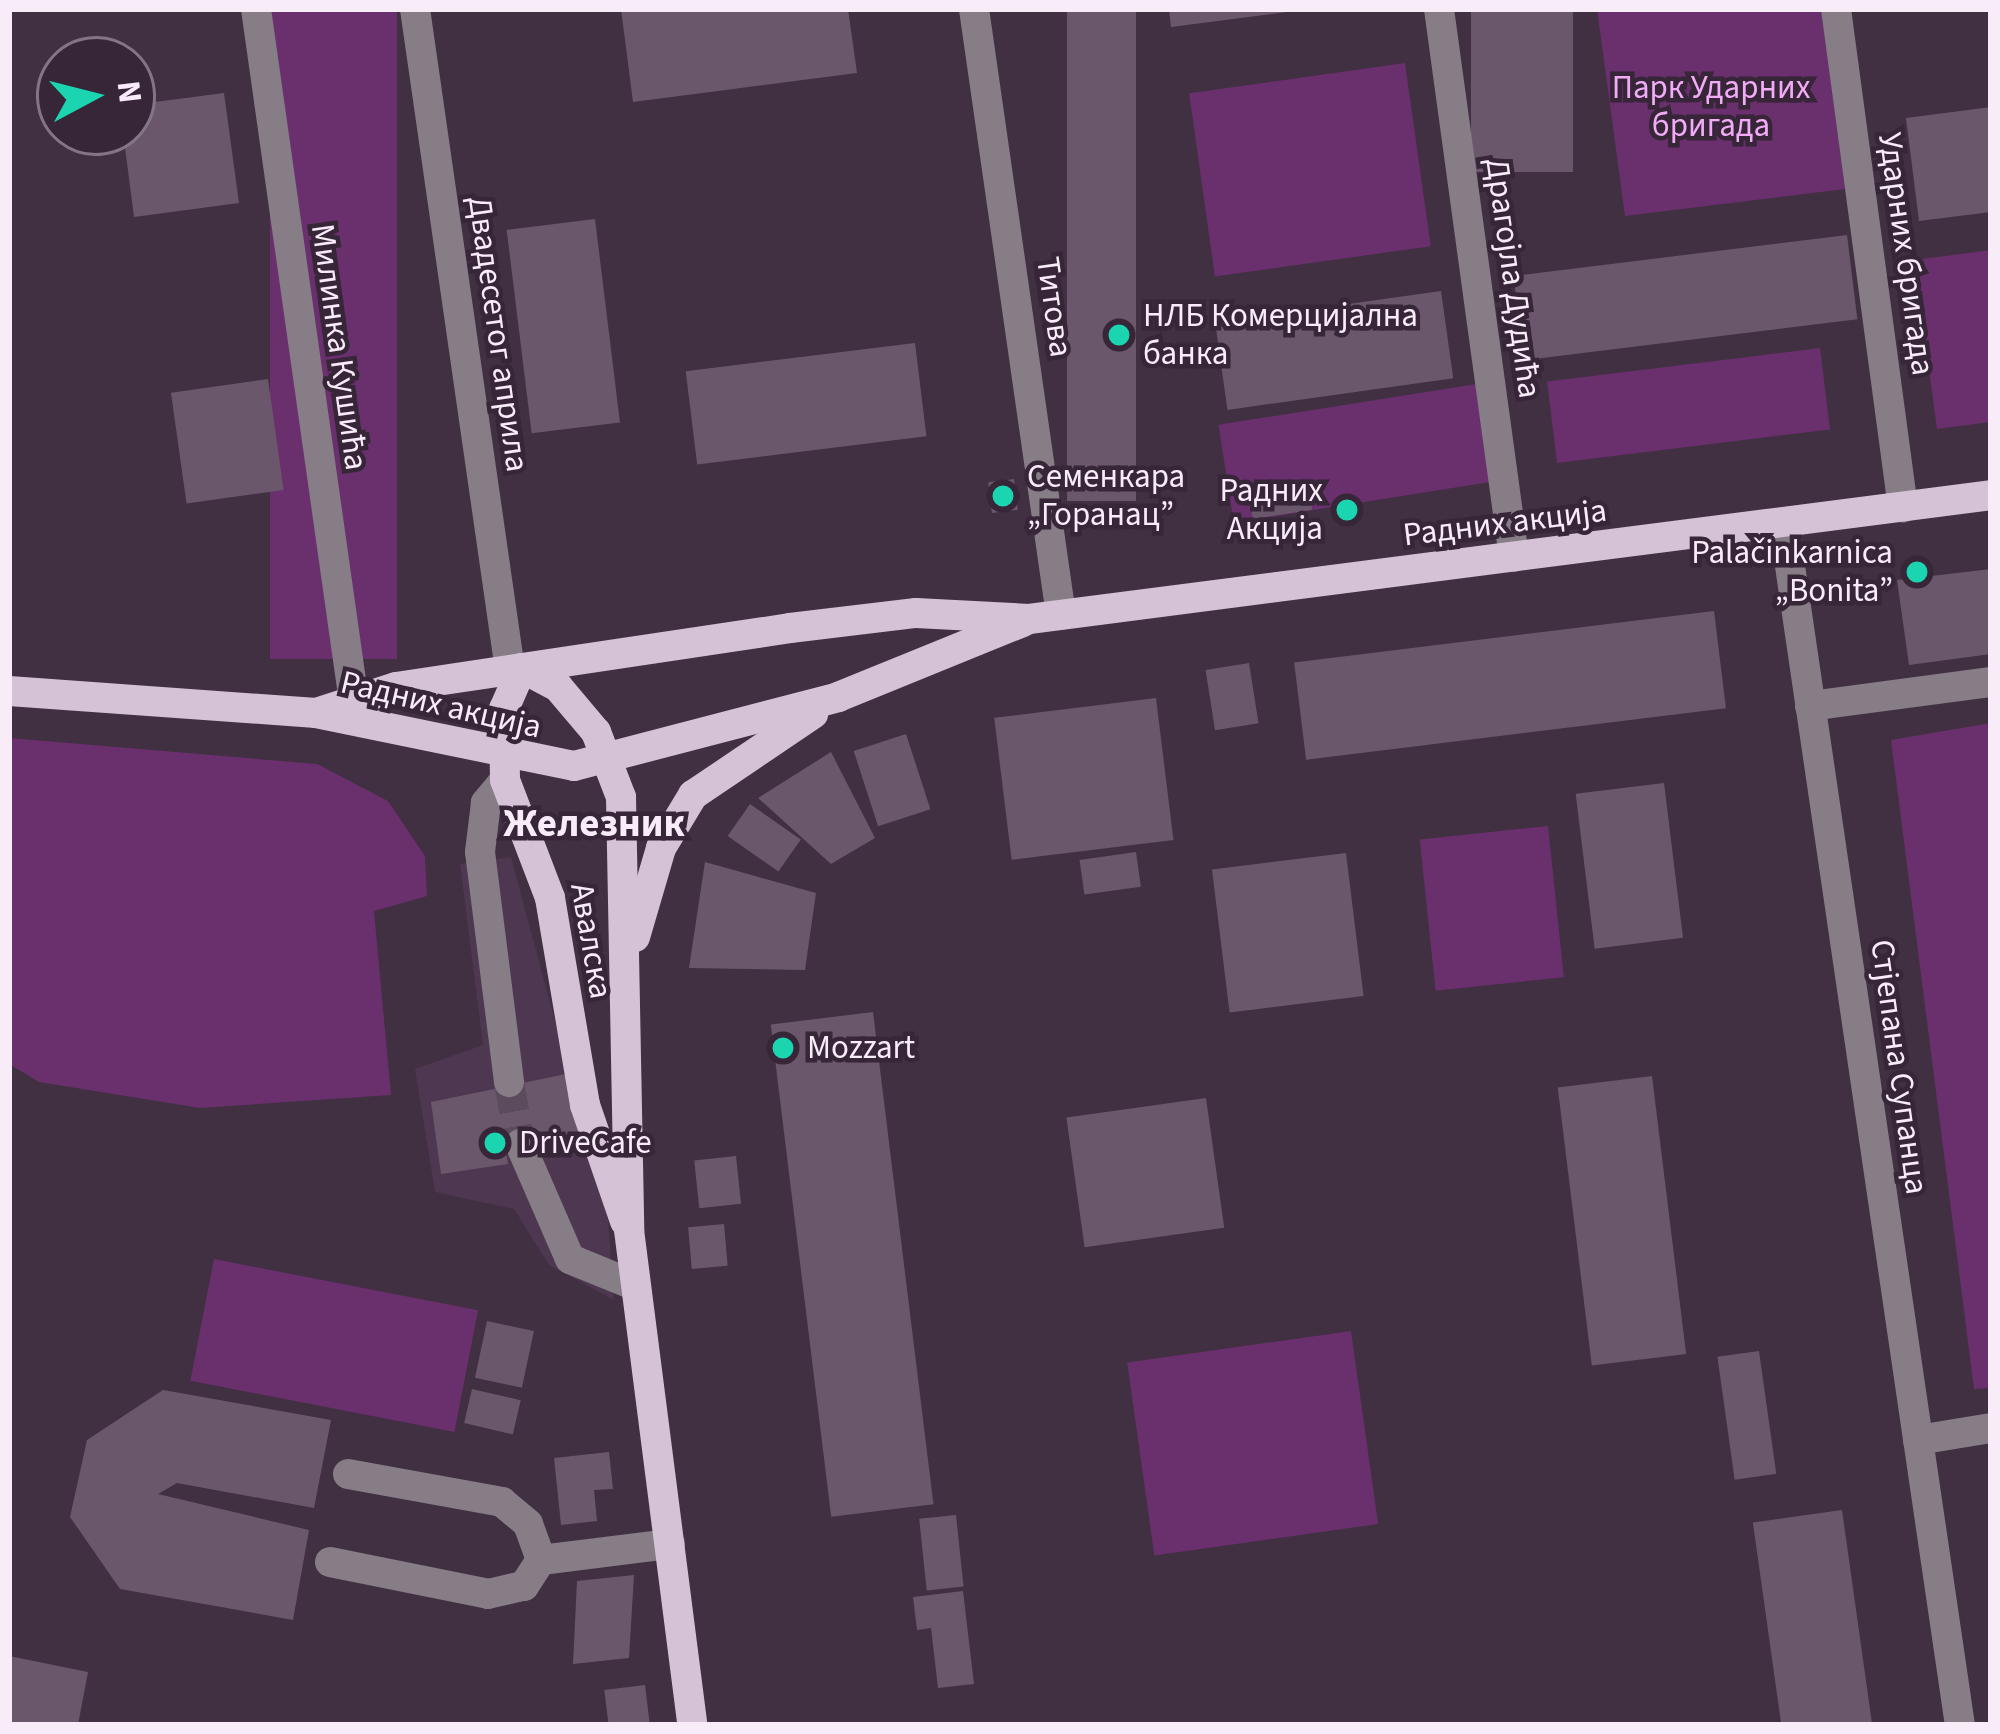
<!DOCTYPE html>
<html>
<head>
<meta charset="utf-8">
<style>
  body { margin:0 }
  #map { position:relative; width:2000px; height:1734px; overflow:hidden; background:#412f42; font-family:"Source Sans 3",sans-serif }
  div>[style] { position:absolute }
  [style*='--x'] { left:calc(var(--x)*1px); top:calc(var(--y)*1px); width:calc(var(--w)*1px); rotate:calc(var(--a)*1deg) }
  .built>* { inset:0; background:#4e3750 }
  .green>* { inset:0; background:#69306d; transform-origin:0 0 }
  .building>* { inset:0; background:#6b576c; transform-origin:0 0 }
  .minor-tunnel>* { height:30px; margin-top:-15px; transform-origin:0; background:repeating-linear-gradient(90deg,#5c4b5d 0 30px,transparent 0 45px) }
  .minor>* { height:30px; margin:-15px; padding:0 15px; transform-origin:15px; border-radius:15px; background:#867d87 }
  .major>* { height:30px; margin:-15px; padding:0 15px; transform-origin:15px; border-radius:15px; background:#d5c2d6 }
  .dots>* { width:33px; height:33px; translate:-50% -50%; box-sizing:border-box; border:6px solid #372538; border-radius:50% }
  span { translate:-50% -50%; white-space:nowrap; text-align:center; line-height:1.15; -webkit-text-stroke:9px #372538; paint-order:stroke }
  .park-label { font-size:33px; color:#f2acf7 }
  .street-label { font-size:33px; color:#f8ecf9 }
  .poi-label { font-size:33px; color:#f8ecf9 }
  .left { translate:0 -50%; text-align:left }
  .right { translate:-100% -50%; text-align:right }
  .quarter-label { font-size:39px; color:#f8ecf9; font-weight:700 }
  .frame { position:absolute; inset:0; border:12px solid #f8ecf9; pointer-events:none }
  .north { position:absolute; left:36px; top:36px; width:120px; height:120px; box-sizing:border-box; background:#372538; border:3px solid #847585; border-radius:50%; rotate:83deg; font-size:33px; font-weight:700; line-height:48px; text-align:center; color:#f8ecf9 }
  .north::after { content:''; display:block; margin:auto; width:42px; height:54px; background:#1bd5b1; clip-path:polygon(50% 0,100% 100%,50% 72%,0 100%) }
</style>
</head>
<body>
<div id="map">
  <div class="built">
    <i style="clip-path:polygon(511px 857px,608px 1219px,614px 1300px,549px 1265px,514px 1209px,435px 1192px,415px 1069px,483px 1045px,460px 864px)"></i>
  </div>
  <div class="green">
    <i style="left:270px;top:9px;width:127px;height:650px"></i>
    <i style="clip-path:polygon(1597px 9px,1821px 9px,1845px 189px,1625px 216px)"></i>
    <i style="left:1405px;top:63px;width:185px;height:218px;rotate:82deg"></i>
    <i style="clip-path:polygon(1991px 250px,1991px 422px,1937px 429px,1914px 260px)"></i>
    <i style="left:1820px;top:348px;width:82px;height:275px;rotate:83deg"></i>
    <i style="left:1489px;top:382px;width:99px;height:274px;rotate:81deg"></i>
    <i style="clip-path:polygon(1991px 723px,1991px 1388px,1974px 1389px,1891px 740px)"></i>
    <i style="clip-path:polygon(9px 738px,317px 764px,388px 801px,425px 856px,427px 896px,374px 911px,391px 1095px,200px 1108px,39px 1082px,9px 1064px)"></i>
    <i style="left:1548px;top:826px;width:152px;height:129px;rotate:84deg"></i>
    <i style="left:214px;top:1259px;width:269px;height:124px;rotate:11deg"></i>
    <i style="left:1351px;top:1331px;width:195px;height:226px;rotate:82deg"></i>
  </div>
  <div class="building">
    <i style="clip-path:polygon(621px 9px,848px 9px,857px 73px,633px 102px)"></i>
    <i style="left:1067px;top:9px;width:69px;height:492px"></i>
    <i style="clip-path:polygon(1169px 9px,1286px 9px,1287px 12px,1171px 27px)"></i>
    <i style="left:1471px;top:9px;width:102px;height:163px"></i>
    <i style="clip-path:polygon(224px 93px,239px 203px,134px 217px,123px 132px,132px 132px,132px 105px)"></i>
    <i style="clip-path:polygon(1991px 107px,1991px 212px,1919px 221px,1906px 118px)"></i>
    <i style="left:595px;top:219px;width:205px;height:89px;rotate:83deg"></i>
    <i style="left:1847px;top:235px;width:85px;height:336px;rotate:83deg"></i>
    <i style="left:1441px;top:291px;width:88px;height:228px;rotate:82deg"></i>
    <i style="left:915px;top:343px;width:94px;height:231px;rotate:83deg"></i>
    <i style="left:268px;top:379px;width:112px;height:98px;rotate:82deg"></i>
    <i style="left:1014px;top:479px;width:31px;height:26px;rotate:83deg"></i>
    <i style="left:1308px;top:484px;width:26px;height:60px;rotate:81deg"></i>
    <i style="clip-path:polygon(1991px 569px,1991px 654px,1909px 665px,1897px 580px)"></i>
    <i style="left:1714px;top:611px;width:98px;height:423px;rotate:83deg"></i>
    <i style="left:1249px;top:663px;width:61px;height:44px;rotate:81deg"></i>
    <i style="left:1156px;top:698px;width:143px;height:163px;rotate:83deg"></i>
    <i style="left:906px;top:734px;width:79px;height:55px;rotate:72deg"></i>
    <i style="clip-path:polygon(831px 752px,875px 838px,831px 864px,758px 798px)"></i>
    <i style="left:1664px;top:783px;width:156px;height:89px;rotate:83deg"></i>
    <i style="left:750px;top:804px;width:62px;height:39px;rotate:35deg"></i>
    <i style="left:1136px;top:852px;width:35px;height:57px;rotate:82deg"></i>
    <i style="left:1346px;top:853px;width:144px;height:135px;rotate:83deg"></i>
    <i style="clip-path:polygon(705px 862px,816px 893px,805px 970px,689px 968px)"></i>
    <i style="left:873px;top:1012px;width:496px;height:103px;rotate:83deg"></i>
    <i style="clip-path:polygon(571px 1073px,580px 1135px,505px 1146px,508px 1164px,441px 1174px,431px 1102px)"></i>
    <i style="left:1652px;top:1076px;width:280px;height:95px;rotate:83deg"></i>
    <i style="left:1206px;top:1098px;width:131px;height:141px;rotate:82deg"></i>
    <i style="left:736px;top:1156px;width:48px;height:42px;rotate:84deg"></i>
    <i style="left:724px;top:1224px;width:42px;height:36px;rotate:85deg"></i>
    <i style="left:487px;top:1321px;width:48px;height:58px;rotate:12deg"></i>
    <i style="left:1759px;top:1351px;width:124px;height:42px;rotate:82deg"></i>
    <i style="left:472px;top:1389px;width:50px;height:35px;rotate:13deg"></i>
    <i style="clip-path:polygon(163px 1390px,331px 1420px,314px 1508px,177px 1483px,158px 1494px,309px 1530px,293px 1620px,120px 1589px,70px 1517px,87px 1440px)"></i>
    <i style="clip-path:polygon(609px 1452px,613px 1489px,594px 1490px,597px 1521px,561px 1525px,554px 1458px)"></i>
    <i style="left:1842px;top:1510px;width:217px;height:90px;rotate:82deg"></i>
    <i style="left:956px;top:1515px;width:72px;height:37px;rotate:84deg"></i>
    <i style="clip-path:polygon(634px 1575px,629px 1658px,573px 1664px,577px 1581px)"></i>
    <i style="clip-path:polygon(963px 1591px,974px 1684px,938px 1688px,931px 1628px,917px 1630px,913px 1597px)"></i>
    <i style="clip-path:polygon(9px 1656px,88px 1672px,78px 1725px,9px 1725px)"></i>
    <i style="left:645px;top:1685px;width:40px;height:41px;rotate:83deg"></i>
  </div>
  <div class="minor-tunnel">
    <i style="--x:509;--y:1082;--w:63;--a:79.9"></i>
  </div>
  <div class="minor">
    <i style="--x:256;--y:9;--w:693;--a:81.95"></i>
    <i style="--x:415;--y:9;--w:668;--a:81.82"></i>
    <i style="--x:974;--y:9;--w:612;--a:81.83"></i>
    <i style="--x:1439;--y:9;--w:553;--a:82.21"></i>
    <i style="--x:1836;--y:9;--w:503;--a:82.35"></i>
    <i style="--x:1784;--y:525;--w:1213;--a:81.66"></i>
    <i style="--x:1810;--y:706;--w:183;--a:-7.6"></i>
    <i style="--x:505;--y:780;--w:30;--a:130"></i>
    <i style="--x:486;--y:803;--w:49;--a:97"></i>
    <i style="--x:480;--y:852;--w:232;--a:82.8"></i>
    <i style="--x:520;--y:1144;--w:125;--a:66.5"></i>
    <i style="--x:570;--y:1259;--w:71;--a:22.2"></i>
    <i style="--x:1918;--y:1440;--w:74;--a:-9.3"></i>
    <i style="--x:348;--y:1474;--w:157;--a:10.3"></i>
    <i style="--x:502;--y:1502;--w:34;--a:40"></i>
    <i style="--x:528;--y:1524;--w:38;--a:70"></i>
    <i style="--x:541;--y:1560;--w:130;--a:-7.1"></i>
    <i style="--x:330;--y:1562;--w:161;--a:11.4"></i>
    <i style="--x:488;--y:1594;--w:37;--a:-13"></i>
    <i style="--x:524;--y:1586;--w:31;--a:-57"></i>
  </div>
  <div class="major">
    <i style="--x:522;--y:668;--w:41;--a:27.8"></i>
    <i style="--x:558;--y:687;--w:59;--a:49.8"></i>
    <i style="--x:596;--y:732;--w:70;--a:69"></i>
    <i style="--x:621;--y:797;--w:433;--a:88.9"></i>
    <i style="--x:629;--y:1230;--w:499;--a:82.7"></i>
    <i style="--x:522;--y:668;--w:45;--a:113.7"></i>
    <i style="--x:504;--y:709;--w:71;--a:89.2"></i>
    <i style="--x:505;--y:780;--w:126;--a:69.1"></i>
    <i style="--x:550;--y:898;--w:210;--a:80.4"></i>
    <i style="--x:585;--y:1105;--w:123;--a:71"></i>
    <i style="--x:9;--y:691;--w:308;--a:4.1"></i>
    <i style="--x:316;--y:713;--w:263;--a:11.6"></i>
    <i style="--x:574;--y:766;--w:273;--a:-14.6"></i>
    <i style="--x:838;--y:697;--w:200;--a:-22.1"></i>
    <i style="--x:316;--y:713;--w:84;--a:-18"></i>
    <i style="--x:396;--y:687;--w:398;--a:-8.5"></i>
    <i style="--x:790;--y:628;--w:127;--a:-6.8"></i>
    <i style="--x:916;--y:613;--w:113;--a:3"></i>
    <i style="--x:1029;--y:619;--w:970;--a:-7.34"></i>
    <i style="--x:635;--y:937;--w:93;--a:-73.7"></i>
    <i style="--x:661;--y:848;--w:62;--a:-58.9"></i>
    <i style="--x:693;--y:795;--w:145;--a:-34"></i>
  </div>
  <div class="dots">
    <i style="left:1119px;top:335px;background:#1bd5b1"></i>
    <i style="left:1003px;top:496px;background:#1bd5b1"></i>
    <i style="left:1347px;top:510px;background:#1bd5b1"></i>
    <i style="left:1917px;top:572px;background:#1bd5b1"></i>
    <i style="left:783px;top:1048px;background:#1bd5b1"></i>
    <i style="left:495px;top:1143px;background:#1bd5b1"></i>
  </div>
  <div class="park-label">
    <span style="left:1711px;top:107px">Парк Ударних<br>бригада</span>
  </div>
  <div class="street-label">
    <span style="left:1906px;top:254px;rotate:82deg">Ударних бригада</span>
    <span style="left:1513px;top:278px;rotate:82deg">Драгојла Дудића</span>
    <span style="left:1054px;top:307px;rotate:82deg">Титова</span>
    <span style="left:498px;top:334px;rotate:82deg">Двадесетог априла</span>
    <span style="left:339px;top:347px;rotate:82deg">Милинка Кушића</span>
    <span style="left:1505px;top:523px;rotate:-7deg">Радних акција</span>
    <span style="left:441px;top:705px;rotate:13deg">Радних акција</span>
    <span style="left:591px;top:941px;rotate:80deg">Авалска</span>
    <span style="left:1899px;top:1067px;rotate:82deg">Стјепана Супанца</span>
  </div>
  <div class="poi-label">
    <span class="left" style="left:1143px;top:335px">НЛБ Комерцијална<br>банка</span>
    <span class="left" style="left:1027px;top:496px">Семенкара<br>„Горанац”</span>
    <span class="right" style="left:1323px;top:510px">Радних<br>Акција</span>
    <span class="right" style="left:1893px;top:572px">Palačinkarnica<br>„Bonita”</span>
    <span class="left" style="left:807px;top:1048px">Mozzart</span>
    <span class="left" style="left:519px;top:1143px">DriveCafe</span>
  </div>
  <div class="quarter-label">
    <span style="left:594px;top:824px">Железник</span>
  </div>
  <div class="frame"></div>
  <div class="north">N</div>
</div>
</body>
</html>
